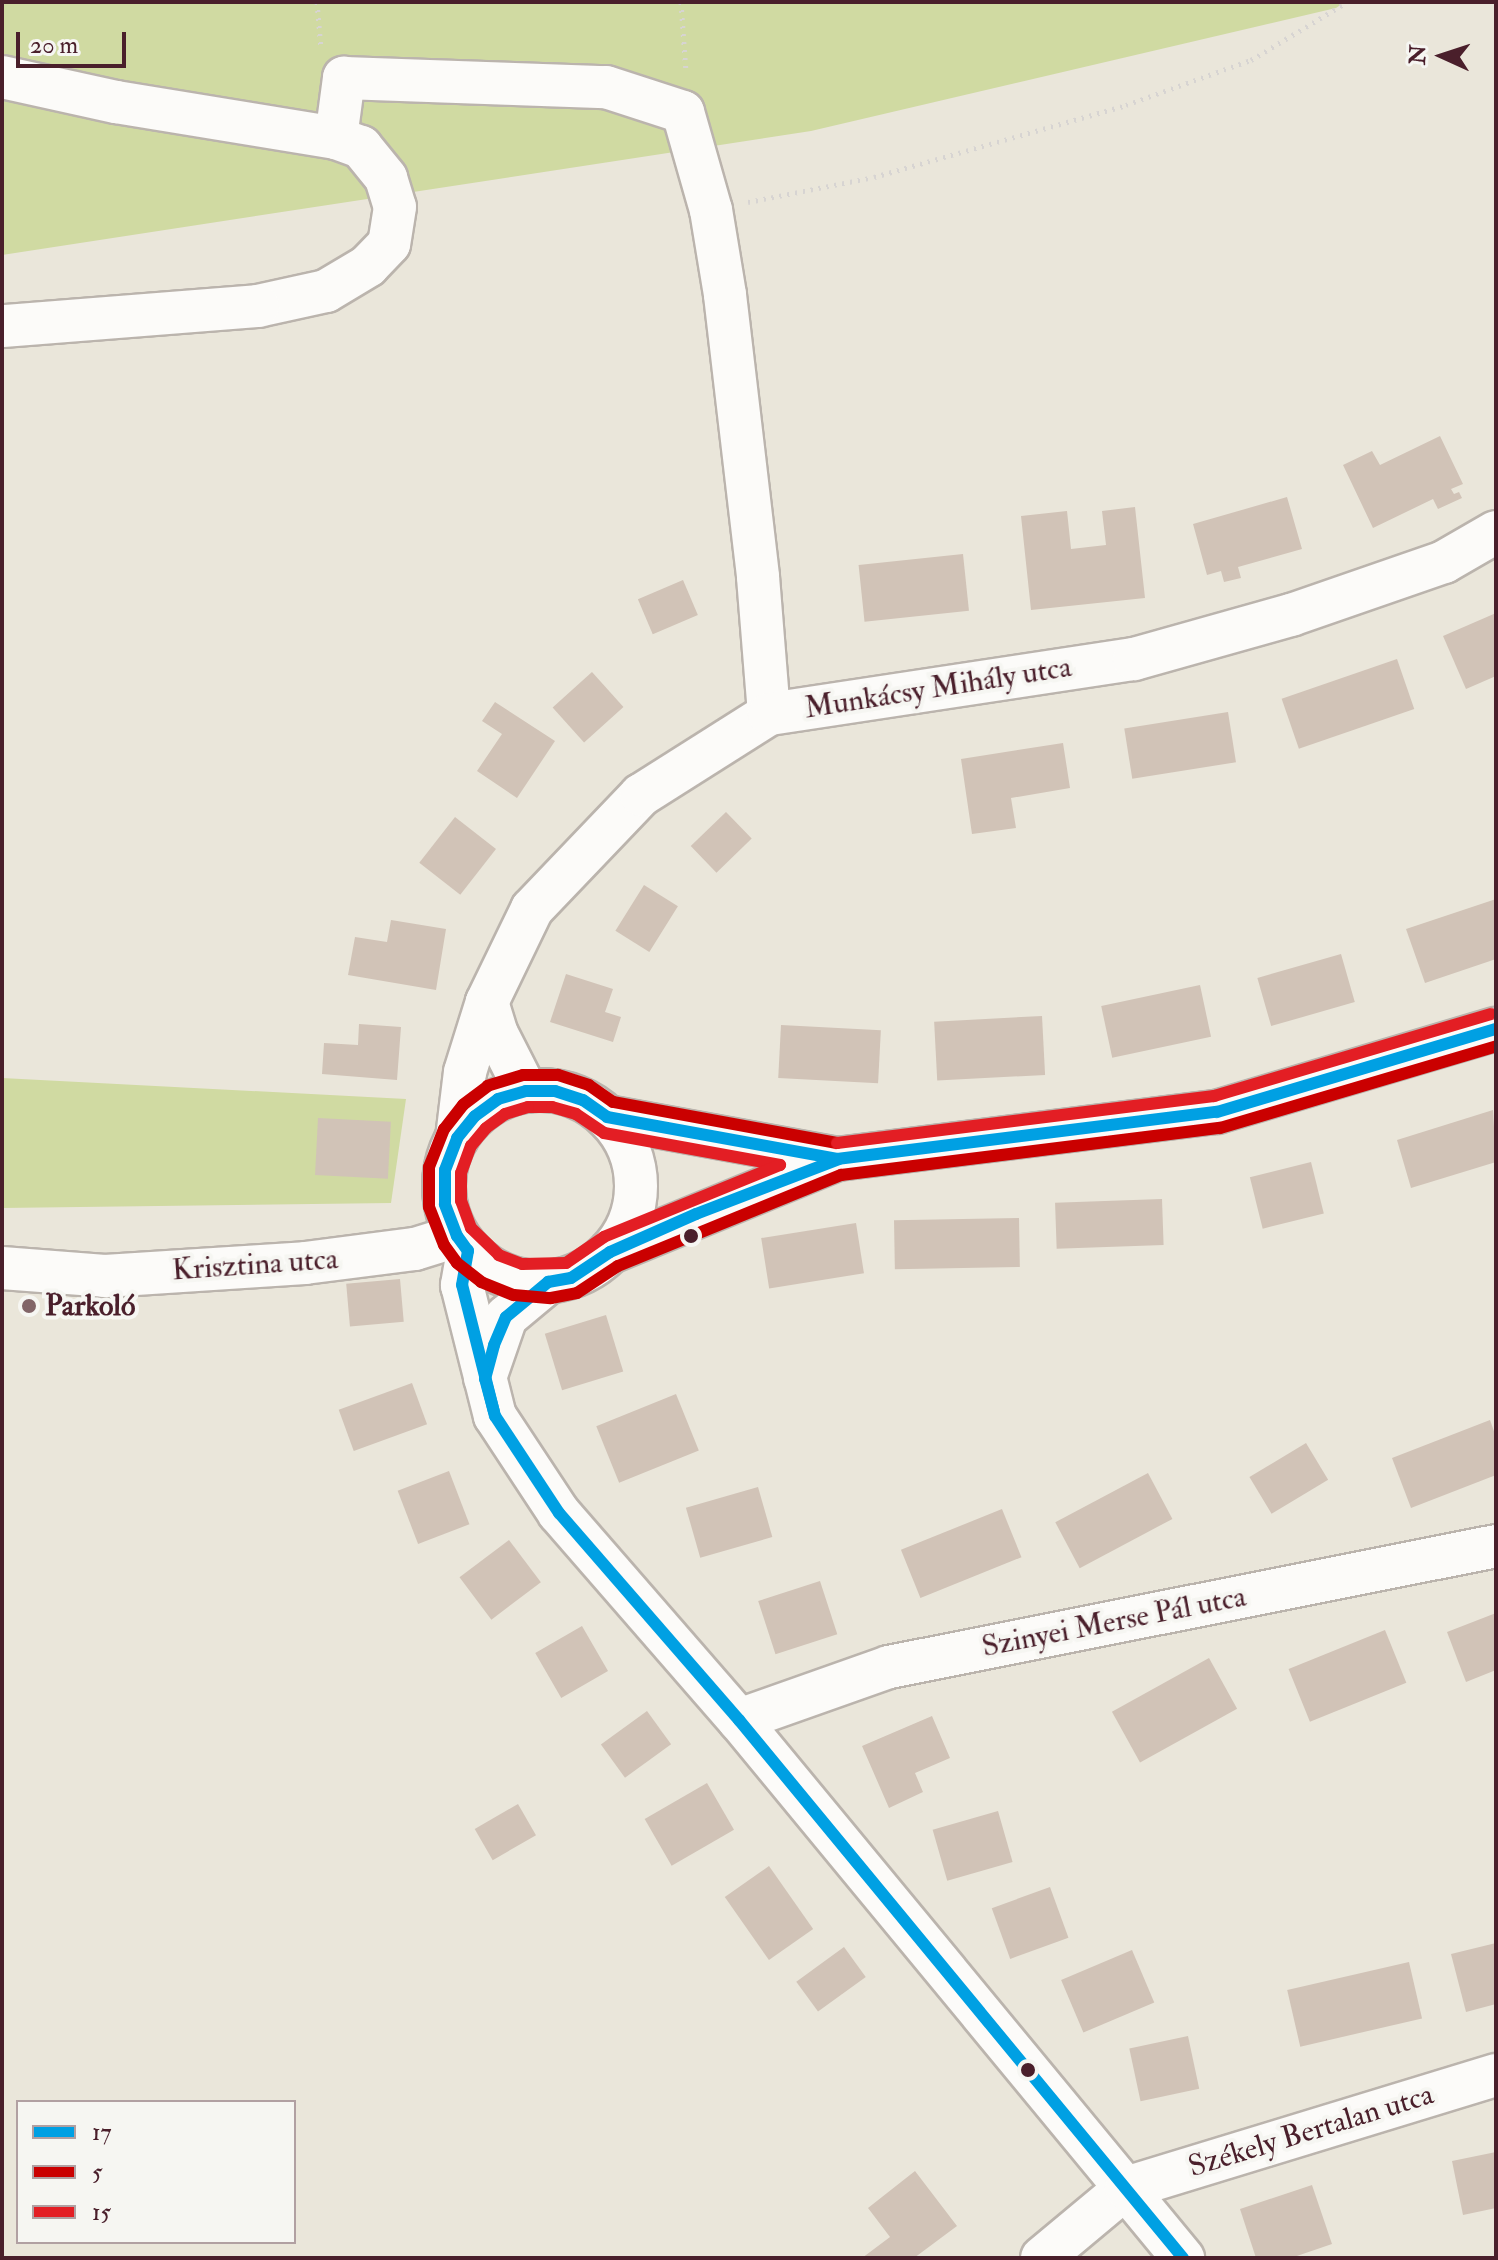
<!DOCTYPE html>
<html>
<head>
<meta charset="utf-8">
<style>
  body { margin:0 }
  #map { position:relative; width:1498px; height:2260px; overflow:hidden; background:#eae6da; font-family:"IM FELL Double Pica",serif }
  div>[style] { position:absolute }
  [style*='--x'] { left:calc(var(--x)*1px); top:calc(var(--y)*1px); width:calc(var(--w)*1px); rotate:calc(var(--a)*1deg) }
  .green>* { inset:0; background:#d0daa2 }
  .building>* { inset:0; background:#d1c3b7; transform-origin:0 0 }
  .path>* { height:5px; margin-top:-2.5px; transform-origin:0; background:repeating-linear-gradient(90deg,#d7d4d2 0 2px,transparent 0 8px) }
  .roads { filter:drop-shadow(2px 0 #bbb4ad) drop-shadow(-2px 0 #bbb4ad) drop-shadow(0 2px #bbb4ad) drop-shadow(0 -2px #bbb4ad) }
  .minor>* { height:42px; margin:-21px; padding:0 21px; transform-origin:21px; border-radius:21px; background:#fcfbf9 }
  .minor>.ring { margin:-21px; padding:0; box-sizing:content-box; background:none; border:42px solid #fcfbf9; border-radius:50% }
  .bus-1>* { height:12px; margin:-6px; padding:0 6px; transform-origin:6px; border-radius:6px; background:#00a0e3 }
  .bus-2>* { height:12px; margin:-6px; padding:0 6px; transform-origin:6px; border-radius:6px; background:#ca0000 }
  .bus-3>* { height:12px; margin:-6px; padding:0 6px; transform-origin:6px; border-radius:6px; background:#e31e24 }
  .dots>* { width:22px; height:22px; translate:-50% -50%; box-sizing:border-box; border:4px solid #f6f6f2; border-radius:50% }
  span { translate:-50% -50%; white-space:nowrap; text-align:center; line-height:1.15; -webkit-text-stroke:8px #f6f6f2; paint-order:stroke }
  .street-label { font-size:30px; color:#4a1f2b }
  .poi-label { font-size:30px; color:#4a1f2b; font-weight:700 }
  .left { translate:0 -50%; text-align:left }
  .frame { position:absolute; inset:0; border:4px solid #4a1f2b; pointer-events:none }
  .legend { position:absolute; left:16px; top:2100px; width:280px; height:144px; box-sizing:border-box; background:#f6f6f2; border:2px solid #b1a0a2; margin:0; padding:10px 14px; list-style:none; font-size:24px; color:#4a1f2b }
  .legend li { display:flex; align-items:center; gap:16px; height:40px }
  .legend b { width:40px; border:2px solid #b1a0a2 }
  .north { position:absolute; left:1402px; top:16px; width:80px; height:80px; -webkit-text-stroke:6px #f6f6f2; paint-order:stroke; rotate:273deg; font-size:22px; font-weight:700; line-height:32px; text-align:center; color:#4a1f2b }
  .north::after { content:''; display:block; margin:auto; width:28px; height:36px; background:#4a1f2b; clip-path:polygon(50% 0,100% 100%,50% 72%,0 100%) }
  .scale { position:absolute; left:16px; top:32px; width:110px; height:36px; box-sizing:border-box; border:4px solid #4a1f2b; border-top:0; padding-left:10px; font-size:24px; line-height:28px; white-space:nowrap; color:#4a1f2b; -webkit-text-stroke:6px #f6f6f2; paint-order:stroke }
</style>
</head>
<body>
<div id="map">
  <div class="green">
    <i style="clip-path:polygon(2px 2px,1345px 2px,1336px 8px,811px 131px,2px 255px)"></i>
    <i style="clip-path:polygon(2px 1078px,406px 1099px,391px 1203px,2px 1208px)"></i>
  </div>
  <div class="building">
    <i style="clip-path:polygon(1440px 436px,1463px 484px,1451px 489px,1454px 494px,1459px 492px,1462px 498px,1438px 509px,1433px 499px,1373px 528px,1343px 465px,1372px 451px,1380px 465px)"></i>
    <i style="clip-path:polygon(1287px 497px,1302px 549px,1238px 567px,1241px 578px,1224px 582px,1221px 571px,1207px 575px,1193px 524px)"></i>
    <i style="clip-path:polygon(1135px 507px,1145px 598px,1031px 610px,1021px 516px,1067px 511px,1071px 549px,1106px 545px,1102px 511px)"></i>
    <i style="left:963px;top:554px;width:57px;height:105px;rotate:84deg"></i>
    <i style="left:683px;top:580px;width:38px;height:49px;rotate:67deg"></i>
    <i style="clip-path:polygon(1496px 613px,1496px 676px,1466px 689px,1443px 636px)"></i>
    <i style="left:1397px;top:659px;width:53px;height:122px;rotate:71deg"></i>
    <i style="left:592px;top:672px;width:47px;height:53px;rotate:48deg"></i>
    <i style="clip-path:polygon(495px 702px,555px 741px,517px 798px,477px 771px,502px 734px,482px 721px)"></i>
    <i style="left:1228px;top:712px;width:51px;height:105px;rotate:81deg"></i>
    <i style="clip-path:polygon(1063px 743px,1070px 788px,1011px 798px,1016px 828px,972px 834px,961px 759px)"></i>
    <i style="left:726px;top:812px;width:37px;height:49px;rotate:46deg"></i>
    <i style="left:455px;top:817px;width:52px;height:58px;rotate:38deg"></i>
    <i style="left:644px;top:885px;width:40px;height:54px;rotate:32deg"></i>
    <i style="clip-path:polygon(1496px 899px,1496px 959px,1425px 983px,1406px 929px)"></i>
    <i style="clip-path:polygon(391px 920px,446px 929px,436px 990px,348px 975px,355px 937px,387px 942px)"></i>
    <i style="left:1341px;top:954px;width:50px;height:87px;rotate:74deg"></i>
    <i style="clip-path:polygon(566px 974px,613px 989px,605px 1012px,621px 1017px,613px 1042px,550px 1022px)"></i>
    <i style="left:1200px;top:985px;width:53px;height:101px;rotate:78deg"></i>
    <i style="left:1042px;top:1016px;width:59px;height:108px;rotate:87deg"></i>
    <i style="clip-path:polygon(359px 1024px,401px 1027px,397px 1080px,322px 1074px,324px 1043px,358px 1045px)"></i>
    <i style="left:781px;top:1025px;width:100px;height:53px;rotate:3deg"></i>
    <i style="clip-path:polygon(1493px 1110px,1496px 1162px,1411px 1188px,1397px 1140px)"></i>
    <i style="left:318px;top:1118px;width:73px;height:57px;rotate:3deg"></i>
    <i style="left:1311px;top:1162px;width:53px;height:63px;rotate:76deg"></i>
    <i style="left:1162px;top:1199px;width:46px;height:107px;rotate:88deg"></i>
    <i style="left:1019px;top:1218px;width:49px;height:125px;rotate:89deg"></i>
    <i style="left:856px;top:1223px;width:51px;height:96px;rotate:81deg"></i>
    <i style="left:400px;top:1279px;width:43px;height:54px;rotate:85deg"></i>
    <i style="left:606px;top:1315px;width:59px;height:64px;rotate:73deg"></i>
    <i style="left:412px;top:1383px;width:44px;height:78px;rotate:70deg"></i>
    <i style="left:676px;top:1394px;width:61px;height:86px;rotate:68deg"></i>
    <i style="clip-path:polygon(1490px 1420px,1496px 1437px,1496px 1475px,1411px 1508px,1392px 1458px)"></i>
    <i style="left:1306px;top:1443px;width:43px;height:66px;rotate:59deg"></i>
    <i style="left:449px;top:1471px;width:57px;height:55px;rotate:69deg"></i>
    <i style="left:1148px;top:1473px;width:52px;height:105px;rotate:62deg"></i>
    <i style="left:758px;top:1487px;width:52px;height:75px;rotate:74deg"></i>
    <i style="left:1002px;top:1509px;width:52px;height:109px;rotate:68deg"></i>
    <i style="left:509px;top:1540px;width:53px;height:62px;rotate:53deg"></i>
    <i style="left:820px;top:1581px;width:56px;height:65px;rotate:72deg"></i>
    <i style="clip-path:polygon(1496px 1613px,1496px 1670px,1466px 1682px,1447px 1632px)"></i>
    <i style="left:582px;top:1626px;width:52px;height:54px;rotate:60deg"></i>
    <i style="left:1385px;top:1630px;width:57px;height:104px;rotate:68deg"></i>
    <i style="left:1209px;top:1658px;width:58px;height:111px;rotate:61deg"></i>
    <i style="left:647px;top:1711px;width:41px;height:57px;rotate:54deg"></i>
    <i style="clip-path:polygon(932px 1716px,950px 1758px,915px 1773px,923px 1792px,889px 1808px,862px 1746px)"></i>
    <i style="left:707px;top:1783px;width:54px;height:72px;rotate:60deg"></i>
    <i style="left:518px;top:1804px;width:36px;height:50px;rotate:60deg"></i>
    <i style="left:998px;top:1811px;width:53px;height:68px;rotate:74deg"></i>
    <i style="left:769px;top:1866px;width:77px;height:54px;rotate:55deg"></i>
    <i style="left:1050px;top:1887px;width:54px;height:62px;rotate:70deg"></i>
    <i style="clip-path:polygon(1496px 1943px,1496px 2004px,1466px 2012px,1451px 1954px)"></i>
    <i style="left:844px;top:1947px;width:37px;height:59px;rotate:54deg"></i>
    <i style="left:1132px;top:1950px;width:57px;height:77px;rotate:67deg"></i>
    <i style="left:1409px;top:1962px;width:58px;height:125px;rotate:77deg"></i>
    <i style="left:1188px;top:2036px;width:54px;height:60px;rotate:78deg"></i>
    <i style="clip-path:polygon(1496px 2152px,1496px 2208px,1463px 2215px,1452px 2161px)"></i>
    <i style="clip-path:polygon(915px 2171px,957px 2226px,914px 2258px,862px 2258px,890px 2237px,868px 2208px)"></i>
    <i style="clip-path:polygon(1312px 2185px,1332px 2244px,1291px 2258px,1256px 2258px,1240px 2209px)"></i>
  </div>
  <div class="path">
    <i style="--x:317;--y:2;--w:47;--a:85.1"></i>
    <i style="--x:681;--y:2;--w:69;--a:85.9"></i>
    <i style="--x:748;--y:202;--w:128;--a:-11.2"></i>
    <i style="--x:874;--y:177;--w:262;--a:-15.9"></i>
    <i style="--x:1126;--y:105;--w:133;--a:-19.8"></i>
    <i style="--x:1251;--y:60;--w:112;--a:-31.1"></i>
  </div>
  <div class="roads">
    <div class="minor">
      <i style="--x:2;--y:77;--w:117;--a:12.4"></i>
      <i style="--x:116;--y:102;--w:223;--a:9.3"></i>
      <i style="--x:336;--y:138;--w:27;--a:20"></i>
      <i style="--x:361;--y:147;--w:40;--a:51"></i>
      <i style="--x:386;--y:178;--w:30;--a:73"></i>
      <i style="--x:395;--y:207;--w:37;--a:99"></i>
      <i style="--x:389;--y:244;--w:30;--a:134"></i>
      <i style="--x:368;--y:266;--w:49;--a:149.2"></i>
      <i style="--x:326;--y:291;--w:70;--a:167.6"></i>
      <i style="--x:258;--y:306;--w:257;--a:175.5"></i>
      <i style="--x:336;--y:138;--w:61;--a:-82.4"></i>
      <i style="--x:344;--y:78;--w:262;--a:2"></i>
      <i style="--x:606;--y:87;--w:81;--a:18"></i>
      <i style="--x:683;--y:112;--w:102;--a:74.1"></i>
      <i style="--x:711;--y:210;--w:86;--a:80.6"></i>
      <i style="--x:725;--y:295;--w:284;--a:83.3"></i>
      <i style="--x:758;--y:577;--w:137;--a:85.4"></i>
      <i style="--x:487;--y:1002;--w:34;--a:73"></i>
      <i style="--x:497;--y:1034;--w:64;--a:63"></i>
      <i class="ring" style="left:444px;top:1090px;width:150px;height:150px"></i>
      <i style="--x:607;--y:1117;--w:234;--a:10.3"></i>
      <i style="--x:457;--y:1138;--w:66;--a:-83.1"></i>
      <i style="--x:465;--y:1072;--w:73;--a:-72.6"></i>
      <i style="--x:487;--y:1002;--w:103;--a:-64.2"></i>
      <i style="--x:532;--y:909;--w:158;--a:-46.3"></i>
      <i style="--x:641;--y:795;--w:151;--a:-32.3"></i>
      <i style="--x:769;--y:714;--w:369;--a:-8.6"></i>
      <i style="--x:1134;--y:659;--w:163;--a:-15.7"></i>
      <i style="--x:1291;--y:615;--w:162;--a:-19.1"></i>
      <i style="--x:1444;--y:562;--w:60;--a:-30"></i>
      <i style="--x:468;--y:1251;--w:35;--a:100"></i>
      <i style="--x:462;--y:1285;--w:135;--a:75.9"></i>
      <i style="--x:495;--y:1416;--w:116;--a:56.6"></i>
      <i style="--x:559;--y:1513;--w:274;--a:49"></i>
      <i style="--x:739;--y:1720;--w:698;--a:50.47"></i>
      <i style="--x:610;--y:1252;--w:245;--a:-22.3"></i>
      <i style="--x:837;--y:1159;--w:383;--a:-7.1"></i>
      <i style="--x:1217;--y:1112;--w:291;--a:-16.6"></i>
      <i style="--x:2;--y:1268;--w:103;--a:4.4"></i>
      <i style="--x:105;--y:1276;--w:200;--a:-3.7"></i>
      <i style="--x:305;--y:1263;--w:111;--a:-7.3"></i>
      <i style="--x:415;--y:1249;--w:44;--a:-17.2"></i>
      <i style="--x:485;--y:1378;--w:65;--a:-71"></i>
      <i style="--x:506;--y:1317;--w:55;--a:-39.8"></i>
      <i style="--x:739;--y:1720;--w:159;--a:-19.5"></i>
      <i style="--x:889;--y:1667;--w:619;--a:-11.27"></i>
      <i style="--x:1042;--y:2258;--w:109;--a:-39.8"></i>
      <i style="--x:1126;--y:2188;--w:387;--a:-17"></i>
    </div>
  </div>
  <div class="bus-1">
    <i style="--x:494;--y:1412;--w:34;--a:-105"></i>
    <i style="--x:485;--y:1379;--w:35;--a:-75"></i>
    <i style="--x:494;--y:1345;--w:30;--a:-67"></i>
    <i style="--x:506;--y:1317;--w:55;--a:-39.8"></i>
    <i style="--x:548;--y:1282;--w:23;--a:-10"></i>
    <i style="--x:571;--y:1278;--w:47;--a:-33.7"></i>
    <i style="--x:610;--y:1252;--w:94;--a:-23.8"></i>
    <i style="--x:696;--y:1214;--w:153;--a:-21"></i>
    <i style="--x:1183;--y:2258;--w:698;--a:-129.53"></i>
    <i style="--x:739;--y:1720;--w:274;--a:-131"></i>
    <i style="--x:559;--y:1513;--w:116;--a:-123.4"></i>
    <i style="--x:495;--y:1416;--w:135;--a:-104.1"></i>
    <i style="--x:462;--y:1285;--w:35;--a:-80"></i>
    <i style="--x:468;--y:1251;--w:19;--a:-126"></i>
    <i style="--x:457;--y:1236;--w:34;--a:-111"></i>
    <i style="--x:445;--y:1204;--w:34;--a:-90"></i>
    <i style="--x:445;--y:1170;--w:34;--a:-69"></i>
    <i style="--x:457;--y:1138;--w:28;--a:-51"></i>
    <i style="--x:475;--y:1116;--w:29;--a:-36"></i>
    <i style="--x:498;--y:1099;--w:29;--a:-16"></i>
    <i style="--x:526;--y:1091;--w:29;--a:0"></i>
    <i style="--x:555;--y:1091;--w:29;--a:18"></i>
    <i style="--x:583;--y:1100;--w:29;--a:35"></i>
    <i style="--x:607;--y:1117;--w:234;--a:10.3"></i>
    <i style="--x:837;--y:1159;--w:383;--a:-7.1"></i>
    <i style="--x:1217;--y:1112;--w:291;--a:-16.6"></i>
  </div>
  <div class="bus-2">
    <i style="--x:837;--y:1143;--w:228;--a:-169.6"></i>
    <i style="--x:613;--y:1102;--w:29;--a:-145"></i>
    <i style="--x:589;--y:1085;--w:33;--a:-162"></i>
    <i style="--x:558;--y:1075;--w:35;--a:180"></i>
    <i style="--x:523;--y:1075;--w:37;--a:163"></i>
    <i style="--x:488;--y:1086;--w:31;--a:143"></i>
    <i style="--x:463;--y:1105;--w:31;--a:128"></i>
    <i style="--x:444;--y:1129;--w:41;--a:111.5"></i>
    <i style="--x:429;--y:1167;--w:40;--a:90"></i>
    <i style="--x:429;--y:1207;--w:41;--a:68.5"></i>
    <i style="--x:444;--y:1245;--w:22;--a:54"></i>
    <i style="--x:457;--y:1263;--w:31;--a:38"></i>
    <i style="--x:481;--y:1282;--w:35;--a:22"></i>
    <i style="--x:514;--y:1295;--w:37;--a:5"></i>
    <i style="--x:551;--y:1298;--w:26;--a:-11"></i>
    <i style="--x:577;--y:1293;--w:49;--a:-33.4"></i>
    <i style="--x:618;--y:1266;--w:241;--a:-22.2"></i>
    <i style="--x:841;--y:1175;--w:382;--a:-7.1"></i>
    <i style="--x:1220;--y:1128;--w:288;--a:-16.5"></i>
  </div>
  <div class="bus-3">
    <i style="--x:528;--y:1107;--w:24;--a:0"></i>
    <i style="--x:552;--y:1107;--w:25;--a:16"></i>
    <i style="--x:576;--y:1114;--w:34;--a:34"></i>
    <i style="--x:604;--y:1133;--w:179;--a:10.3"></i>
    <i style="--x:780;--y:1165;--w:190;--a:157.8"></i>
    <i style="--x:604;--y:1237;--w:46;--a:145.6"></i>
    <i style="--x:566;--y:1263;--w:44;--a:178.7"></i>
    <i style="--x:522;--y:1264;--w:25;--a:-159"></i>
    <i style="--x:499;--y:1255;--w:39;--a:-136"></i>
    <i style="--x:471;--y:1228;--w:29;--a:-110"></i>
    <i style="--x:461;--y:1201;--w:28;--a:-90"></i>
    <i style="--x:461;--y:1173;--w:29;--a:-70"></i>
    <i style="--x:471;--y:1146;--w:23;--a:-50"></i>
    <i style="--x:486;--y:1128;--w:24;--a:-36"></i>
    <i style="--x:505;--y:1114;--w:24;--a:-17"></i>
    <i style="--x:837;--y:1143;--w:380;--a:-7.1"></i>
    <i style="--x:1214;--y:1096;--w:289;--a:-16.5"></i>
  </div>
  <div class="dots">
    <i style="left:691px;top:1236px;background:#4a1f2b"></i>
    <i style="left:29px;top:1306px;background:#826568"></i>
    <i style="left:1028px;top:2070px;background:#4a1f2b"></i>
  </div>
  <div class="street-label">
    <span style="left:938px;top:688px;rotate:-9deg">Munkácsy Mihály utca</span>
    <span style="left:255px;top:1265px;rotate:-4deg">Krisztina utca</span>
    <span style="left:1114px;top:1622px;rotate:-11deg">Szinyei Merse Pál utca</span>
    <span style="left:1311px;top:2131px;rotate:-17deg">Székely Bertalan utca</span>
  </div>
  <div class="poi-label">
    <span class="left" style="left:45px;top:1306px">Parkoló</span>
  </div>
  <div class="frame"></div>
  <ul class="legend">
  <li><b style="height:10px;background:#00a0e3"></b>17</li>
  <li><b style="height:10px;background:#ca0000"></b>5</li>
  <li><b style="height:10px;background:#e31e24"></b>15</li>
  </ul>
  <div class="north">N</div>
  <div class="scale">20 m</div>
</div>
</body>
</html>
